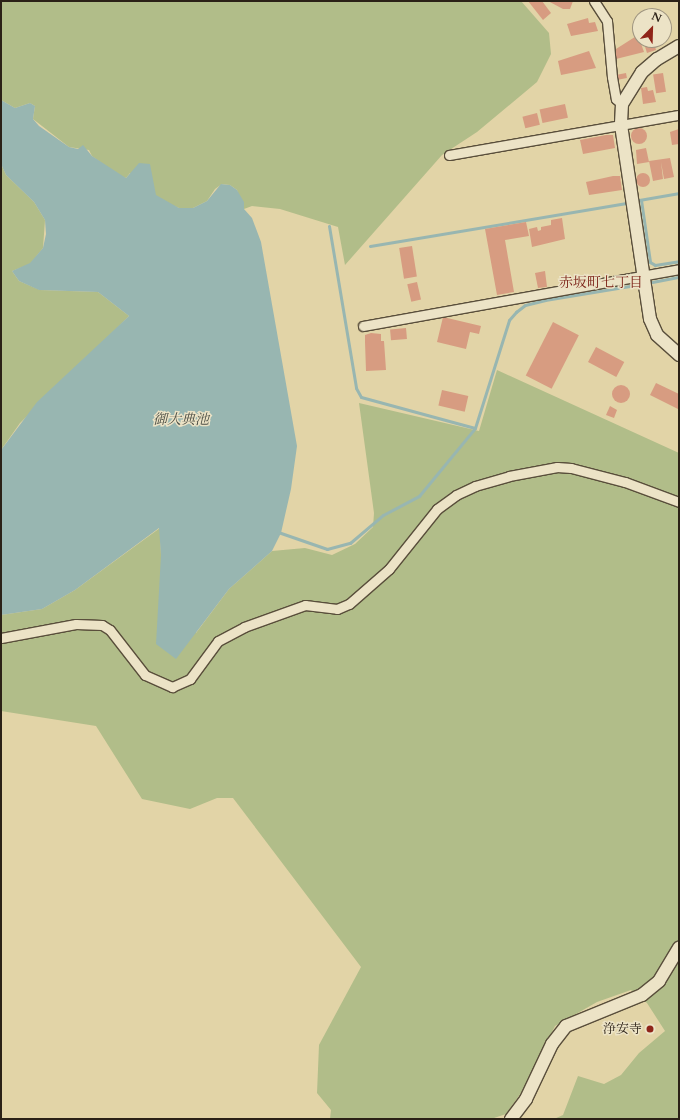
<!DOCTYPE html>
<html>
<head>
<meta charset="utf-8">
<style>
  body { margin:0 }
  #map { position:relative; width:680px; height:1120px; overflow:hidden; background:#e2d4a7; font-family:Cardo,"Noto Serif JP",serif }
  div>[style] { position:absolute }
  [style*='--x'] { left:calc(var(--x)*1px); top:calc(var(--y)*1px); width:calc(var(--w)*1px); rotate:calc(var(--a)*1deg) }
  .green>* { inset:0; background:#b1bd89 }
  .water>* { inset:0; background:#98b6b1 }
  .stream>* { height:3px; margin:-1.5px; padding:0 1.5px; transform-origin:1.5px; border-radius:1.5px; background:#98b6b1 }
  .building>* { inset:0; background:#d79c81; transform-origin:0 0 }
  .round { border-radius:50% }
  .roads { filter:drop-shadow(1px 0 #594e3b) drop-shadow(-1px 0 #594e3b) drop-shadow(0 1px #594e3b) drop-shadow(0 -1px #594e3b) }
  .street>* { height:9px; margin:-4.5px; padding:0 4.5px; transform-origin:4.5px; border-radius:4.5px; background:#ece3c6 }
  .secondary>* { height:12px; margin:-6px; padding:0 6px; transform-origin:6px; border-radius:6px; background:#ece3c6 }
  .dots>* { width:11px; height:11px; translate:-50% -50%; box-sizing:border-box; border:2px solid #ece3c6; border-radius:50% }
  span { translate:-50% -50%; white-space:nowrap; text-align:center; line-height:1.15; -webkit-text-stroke:3px #ece3c6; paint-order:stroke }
  .poi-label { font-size:13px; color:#2b2117 }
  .right { translate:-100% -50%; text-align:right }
  .neighbourhood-label { font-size:14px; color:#7a1f14 }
  .water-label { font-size:14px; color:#4c4e45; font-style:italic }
  .frame { position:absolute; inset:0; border:2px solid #2b2117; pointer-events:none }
  .north { position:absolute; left:632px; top:8px; width:40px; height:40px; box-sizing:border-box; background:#ece3c6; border:1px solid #9f9580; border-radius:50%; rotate:23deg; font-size:11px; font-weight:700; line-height:16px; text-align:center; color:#2b2117 }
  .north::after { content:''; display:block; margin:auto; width:14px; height:18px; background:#8f2418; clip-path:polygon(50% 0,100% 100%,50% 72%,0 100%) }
</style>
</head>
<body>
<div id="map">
  <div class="green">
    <i style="clip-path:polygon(1px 1px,521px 1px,549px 33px,551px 54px,537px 82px,477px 132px,442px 155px,345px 265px,338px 227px,280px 209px,252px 206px,244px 209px,237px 190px,230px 185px,222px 184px,215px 189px,207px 201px,193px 208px,179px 208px,160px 200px,130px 173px,126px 178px,116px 174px,92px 156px,89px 150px,69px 147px,33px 119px,35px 106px,30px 103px,15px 108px,1px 100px)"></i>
    <i style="clip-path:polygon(1px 164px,6px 175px,34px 202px,45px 220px,43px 248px,30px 264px,12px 271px,19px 281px,40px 290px,98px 292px,129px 316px,20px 423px,1px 450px)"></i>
    <i style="clip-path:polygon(497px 370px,679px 453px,679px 1119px,554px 1119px,563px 1115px,578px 1076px,604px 1084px,621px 1075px,639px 1053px,665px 1031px,647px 1003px,631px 990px,597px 1002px,555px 1026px,523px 1090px,506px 1114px,491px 1119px,330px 1119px,331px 1110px,317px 1093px,319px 1045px,361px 967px,233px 798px,217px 798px,190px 809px,142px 799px,96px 726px,1px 711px,1px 615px,42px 609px,75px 590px,160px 528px,161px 555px,196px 633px,229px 589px,272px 551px,305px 548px,332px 555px,355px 544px,373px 527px,374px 513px,359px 403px,479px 431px)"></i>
  </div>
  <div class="water">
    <i style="clip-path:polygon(1px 100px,15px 108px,30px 103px,35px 106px,33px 119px,39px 126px,69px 147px,78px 149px,83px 145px,92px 156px,126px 178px,139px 163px,150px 164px,156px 195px,179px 208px,193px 208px,207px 201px,221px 184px,230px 185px,237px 190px,244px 202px,244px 209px,252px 218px,261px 242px,297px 446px,291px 489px,281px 533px,272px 551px,229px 589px,176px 659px,156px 644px,161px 555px,159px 528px,75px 590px,42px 609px,1px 615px,1px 450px,37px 402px,129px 316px,98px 292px,39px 290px,19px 281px,12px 271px,30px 263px,43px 248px,46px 234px,45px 220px,34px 202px,6px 175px,1px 164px)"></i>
  </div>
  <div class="stream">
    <i style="--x:639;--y:200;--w:41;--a:-9.9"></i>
    <i style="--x:641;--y:200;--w:63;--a:81.7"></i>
    <i style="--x:650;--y:262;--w:6;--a:31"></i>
    <i style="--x:655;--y:265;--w:24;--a:-9"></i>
    <i style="--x:329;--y:226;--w:164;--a:80.5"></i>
    <i style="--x:356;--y:388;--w:10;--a:61"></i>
    <i style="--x:361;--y:397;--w:118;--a:15.2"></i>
    <i style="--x:370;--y:246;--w:260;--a:-9.5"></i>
    <i style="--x:647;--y:283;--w:33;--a:-11"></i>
    <i style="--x:278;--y:532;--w:52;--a:19.1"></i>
    <i style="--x:327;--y:549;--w:24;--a:-15"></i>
    <i style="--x:350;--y:543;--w:43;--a:-40.3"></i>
    <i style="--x:383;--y:515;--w:41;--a:-27.8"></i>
    <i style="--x:419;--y:496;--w:88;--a:-50.5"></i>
    <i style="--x:475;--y:428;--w:113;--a:-72.5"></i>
    <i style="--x:509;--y:320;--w:11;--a:-49"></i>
    <i style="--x:516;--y:312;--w:11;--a:-38"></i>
    <i style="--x:525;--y:305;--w:21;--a:-14"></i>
    <i style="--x:545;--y:300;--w:98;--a:-9.4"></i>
  </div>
  <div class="building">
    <i style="clip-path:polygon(528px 1px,542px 1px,551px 13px,543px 20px)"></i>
    <i style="clip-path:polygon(548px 1px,573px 1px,570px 9px,563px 9px)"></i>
    <i style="clip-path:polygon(588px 18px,589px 23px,595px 22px,598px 31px,571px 36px,567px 24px)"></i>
    <i style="clip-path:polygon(638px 35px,644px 52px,616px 59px,616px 49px)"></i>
    <i style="clip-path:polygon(643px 40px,653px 40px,656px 50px,647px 53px)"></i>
    <i style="clip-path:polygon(589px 51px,596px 68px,561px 75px,558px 61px)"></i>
    <i style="left:626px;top:73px;width:5px;height:9px;rotate:79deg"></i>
    <i style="left:663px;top:73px;width:19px;height:10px;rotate:81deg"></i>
    <i style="clip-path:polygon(647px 87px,648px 91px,653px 90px,656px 102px,643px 104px,641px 88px)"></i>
    <i style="left:565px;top:104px;width:14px;height:26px;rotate:78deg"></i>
    <i style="left:537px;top:113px;width:12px;height:15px;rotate:76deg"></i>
    <i class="round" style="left:631px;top:128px;width:16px;height:16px"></i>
    <i style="clip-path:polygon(679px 129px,679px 144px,672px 145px,670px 132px)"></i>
    <i style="clip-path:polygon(606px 135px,613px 135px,615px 148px,583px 154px,580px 140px)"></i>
    <i style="clip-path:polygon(646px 148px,649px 162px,637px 164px,636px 150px)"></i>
    <i style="clip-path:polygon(670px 158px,674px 177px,664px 179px,661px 162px,663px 179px,653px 181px,649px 161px)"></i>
    <i class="round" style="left:636px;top:173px;width:14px;height:14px"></i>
    <i style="clip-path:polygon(613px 176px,620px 176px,622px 190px,589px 195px,586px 182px)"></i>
    <i style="clip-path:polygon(562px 218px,565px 239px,532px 247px,529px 229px,537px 227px,538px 231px,541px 230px,541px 227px,551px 225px,551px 220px)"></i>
    <i style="clip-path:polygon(526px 222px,529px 236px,505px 240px,514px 292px,497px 295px,485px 229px)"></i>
    <i style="left:412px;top:246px;width:31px;height:13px;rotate:81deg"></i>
    <i style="clip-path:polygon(545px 271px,547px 287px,538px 288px,535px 273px)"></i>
    <i style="left:417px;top:282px;width:18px;height:10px;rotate:77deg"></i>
    <i style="clip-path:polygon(443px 317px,481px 326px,479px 334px,470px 332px,466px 349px,437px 342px)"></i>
    <i style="left:553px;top:322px;width:29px;height:60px;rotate:27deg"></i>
    <i style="left:406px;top:328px;width:11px;height:16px;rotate:85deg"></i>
    <i style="clip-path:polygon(371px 333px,381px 334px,381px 341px,384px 341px,386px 370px,366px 371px,365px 342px,365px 335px)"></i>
    <i style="left:596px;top:347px;width:32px;height:17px;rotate:28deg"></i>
    <i style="clip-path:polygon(656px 383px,679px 394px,678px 409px,650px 395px)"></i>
    <i class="round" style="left:612px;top:385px;width:18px;height:18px"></i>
    <i style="left:442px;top:390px;width:27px;height:16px;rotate:13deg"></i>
    <i style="clip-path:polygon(610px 406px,617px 410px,614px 418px,606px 415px)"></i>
  </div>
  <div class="roads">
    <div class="street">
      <i style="--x:594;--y:1;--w:24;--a:57"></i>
      <i style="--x:607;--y:21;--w:56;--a:84.9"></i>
      <i style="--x:612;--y:77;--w:22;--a:80"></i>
      <i style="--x:616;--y:99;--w:8;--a:40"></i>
      <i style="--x:449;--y:155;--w:233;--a:-9.9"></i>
      <i style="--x:363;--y:326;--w:321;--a:-10.2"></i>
      <i style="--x:1;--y:638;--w:76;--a:-10.6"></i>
      <i style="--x:76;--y:624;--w:26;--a:2"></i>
      <i style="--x:102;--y:625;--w:9;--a:32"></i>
      <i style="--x:110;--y:630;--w:57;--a:52.1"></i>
      <i style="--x:145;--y:675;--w:30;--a:24"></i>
      <i style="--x:172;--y:687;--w:20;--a:-24"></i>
      <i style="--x:190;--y:679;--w:47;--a:-53.6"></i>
      <i style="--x:218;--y:641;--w:30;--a:-28"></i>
      <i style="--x:244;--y:627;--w:65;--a:-19.8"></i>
      <i style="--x:305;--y:605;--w:32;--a:7"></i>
      <i style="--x:337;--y:609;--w:13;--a:-23"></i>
      <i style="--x:349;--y:604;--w:53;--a:-41.2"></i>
      <i style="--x:389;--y:569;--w:77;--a:-51.3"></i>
      <i style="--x:437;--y:509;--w:24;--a:-36"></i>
      <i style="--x:456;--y:495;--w:21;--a:-25"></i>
      <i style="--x:475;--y:486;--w:35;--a:-16"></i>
      <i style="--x:509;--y:476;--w:49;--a:-10.6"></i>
      <i style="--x:557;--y:467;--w:14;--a:4"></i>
      <i style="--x:571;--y:468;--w:56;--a:14.5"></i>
      <i style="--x:625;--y:482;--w:58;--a:20.3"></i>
    </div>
    <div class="secondary">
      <i style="--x:679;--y:46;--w:26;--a:149"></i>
      <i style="--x:657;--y:59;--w:20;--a:139"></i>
      <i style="--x:642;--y:72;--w:38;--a:122"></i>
      <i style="--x:622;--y:104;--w:21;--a:93"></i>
      <i style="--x:621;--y:125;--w:196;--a:81.5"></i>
      <i style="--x:650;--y:319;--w:17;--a:66"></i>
      <i style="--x:657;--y:335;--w:30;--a:42"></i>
      <i style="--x:511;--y:1119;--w:25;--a:-53"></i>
      <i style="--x:526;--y:1099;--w:61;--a:-64.7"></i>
      <i style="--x:552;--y:1044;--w:23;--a:-52"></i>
      <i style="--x:566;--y:1026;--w:82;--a:-22.2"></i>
      <i style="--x:642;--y:995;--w:22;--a:-39"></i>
      <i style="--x:659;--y:981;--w:39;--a:-59"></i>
    </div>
  </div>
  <div class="dots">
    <i style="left:650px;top:1029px;background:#8f2418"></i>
  </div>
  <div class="poi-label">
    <span class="right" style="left:642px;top:1029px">浄安寺</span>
  </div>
  <div class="neighbourhood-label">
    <span style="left:601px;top:283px">赤坂町七丁目</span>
  </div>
  <div class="water-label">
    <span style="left:181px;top:420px">御大典池</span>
  </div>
  <div class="frame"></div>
  <div class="north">N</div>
</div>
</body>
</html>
